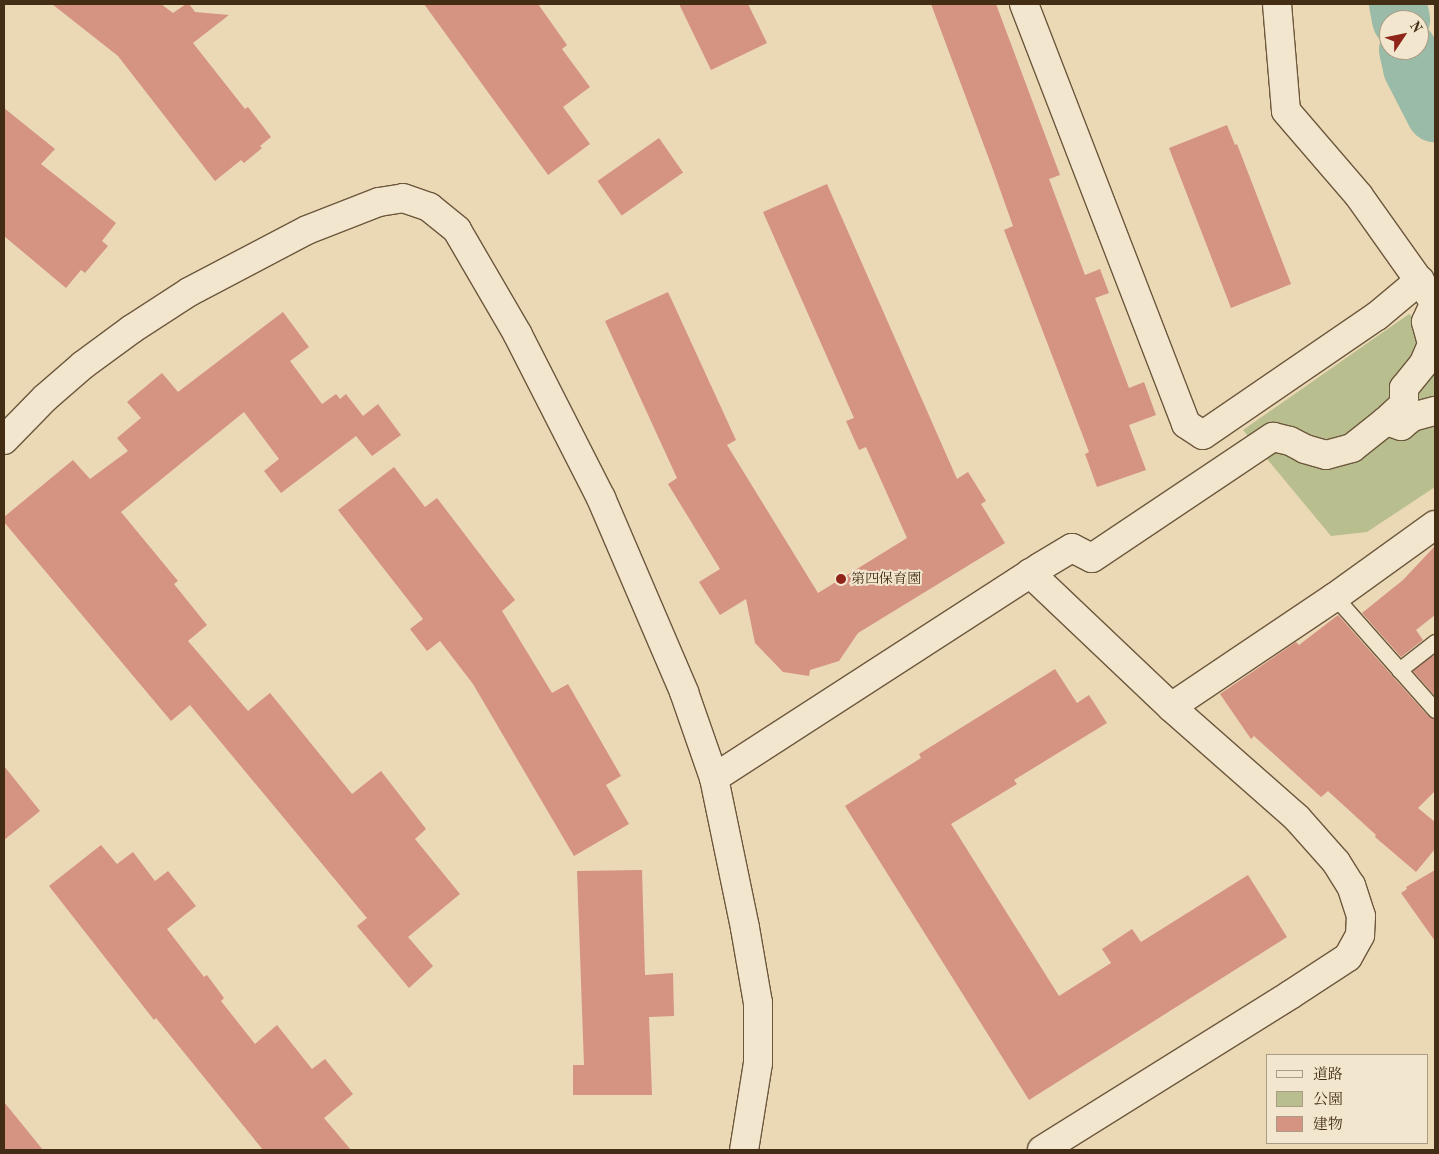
<!DOCTYPE html>
<html>
<head>
<meta charset="utf-8">
<style>
  body { margin:0 }
  #map { position:relative; width:1439px; height:1154px; overflow:hidden; background:#ebd8b5; font-family:"Old Standard TT","Noto Serif JP",serif }
  div>[style] { position:absolute }
  [style*='--x'] { left:calc(var(--x)*1px); top:calc(var(--y)*1px); width:calc(var(--w)*1px); rotate:calc(var(--a)*1deg) }
  .green>* { inset:0; background:#b8be8d }
  .river>* { height:58px; margin:-29px; padding:0 29px; transform-origin:29px; border-radius:29px; background:#99bba7 }
  .building>* { inset:0; background:#d59382; transform-origin:0 0 }
  .roads { filter:drop-shadow(1px 0 #6d583d) drop-shadow(-1px 0 #6d583d) drop-shadow(0 1px #6d583d) drop-shadow(0 -1px #6d583d) }
  .lane>* { height:15px; margin:-7.5px; padding:0 7.5px; transform-origin:7.5px; border-radius:7.5px; background:#f2e6cf }
  .street>* { height:28px; margin:-14px; padding:0 14px; transform-origin:14px; border-radius:14px; background:#f2e6cf }
  .secondary>* { height:28px; margin:-14px; padding:0 14px; transform-origin:14px; border-radius:14px; background:#f2e6cf }
  .dots>* { width:14px; height:14px; translate:-50% -50%; box-sizing:border-box; border:2px solid #f2e6cf; border-radius:50% }
  span { translate:-50% -50%; white-space:nowrap; text-align:center; line-height:1.15; -webkit-text-stroke:4px #f2e6cf; paint-order:stroke }
  .poi-label { font-size:14px; color:#432e15 }
  .left { translate:0 -50%; text-align:left }
  .frame { position:absolute; inset:0; border:5px solid #432e15; pointer-events:none }
  .legend { position:absolute; left:1266px; top:1054px; width:162px; height:90px; box-sizing:border-box; background:#f2e6cf; border:1px solid #ac9c85; margin:0; padding:6px 9px; list-style:none; font-size:15px; color:#432e15 }
  .legend li { display:flex; align-items:center; gap:10px; height:25px }
  .legend b { width:25px; border:1px solid #ac9c85 }
  .north { position:absolute; left:1379px; top:10px; width:50px; height:50px; box-sizing:border-box; background:#f2e6cf; border:1px solid #ac9c85; border-radius:50%; rotate:56deg; font-size:14px; font-weight:700; line-height:20px; text-align:center; color:#432e15 }
  .north::after { content:''; display:block; margin:auto; width:18px; height:22px; background:#8f2418; clip-path:polygon(50% 0,100% 100%,50% 72%,0 100%) }
</style>
</head>
<body>
<div id="map">
  <div class="green">
    <i style="clip-path:polygon(1409px 314px,1435px 332px,1435px 487px,1367px 532px,1331px 536px,1243px 430px)"></i>
  </div>
  <div class="river">
    <i style="--x:1398;--y:4;--w:16;--a:79"></i>
    <i style="--x:1408;--y:50;--w:18;--a:77"></i>
    <i style="--x:1412;--y:68;--w:51;--a:62.9"></i>
  </div>
  <div class="building">
    <i style="clip-path:polygon(52px 4px,161px 4px,173px 13px,186px 4px,189px 4px,195px 12px,229px 15px,193px 43px,245px 109px,248px 107px,271px 137px,260px 146px,262px 148px,244px 163px,241px 160px,215px 181px,118px 56px)"></i>
    <i style="clip-path:polygon(424px 4px,538px 4px,567px 45px,562px 49px,590px 87px,563px 107px,590px 144px,548px 175px)"></i>
    <i style="clip-path:polygon(679px 4px,748px 4px,767px 43px,711px 70px)"></i>
    <i style="clip-path:polygon(931px 4px,996px 4px,1060px 175px,1049px 179px,1085px 275px,1100px 269px,1109px 293px,1095px 298px,1129px 388px,1144px 382px,1156px 415px,1129px 425px,1146px 470px,1097px 487px,1085px 454px,1089px 452px,1004px 230px,1013px 226px,992px 167px)"></i>
    <i style="clip-path:polygon(4px 108px,55px 149px,41px 164px,116px 223px,102px 241px,108px 246px,85px 273px,81px 270px,66px 288px,4px 236px)"></i>
    <i style="clip-path:polygon(1227px 125px,1235px 145px,1237px 144px,1291px 284px,1231px 308px,1169px 148px)"></i>
    <i style="left:659px;top:138px;width:42px;height:75px;rotate:55deg"></i>
    <i style="clip-path:polygon(827px 184px,957px 479px,968px 472px,986px 501px,981px 504px,1005px 543px,858px 633px,839px 661px,810px 670px,809px 676px,783px 672px,755px 643px,746px 599px,720px 615px,699px 582px,720px 569px,668px 484px,677px 478px,605px 321px,668px 292px,736px 440px,727px 445px,818px 593px,907px 538px,866px 447px,859px 450px,846px 421px,854px 418px,763px 212px)"></i>
    <i style="clip-path:polygon(283px 312px,309px 347px,290px 361px,322px 404px,336px 394px,340px 399px,346px 394px,363px 416px,378px 404px,401px 435px,372px 456px,356px 436px,281px 493px,264px 471px,279px 459px,244px 412px,121px 512px,178px 581px,174px 584px,207px 625px,188px 641px,248px 711px,270px 693px,352px 794px,381px 771px,426px 829px,415px 839px,460px 894px,408px 937px,433px 966px,409px 988px,357px 926px,367px 918px,190px 705px,171px 721px,4px 522px,4px 517px,73px 460px,90px 479px,128px 451px,117px 438px,141px 418px,127px 402px,162px 373px,178px 392px)"></i>
    <i style="clip-path:polygon(394px 467px,425px 507px,437px 498px,515px 600px,502px 611px,552px 693px,568px 684px,621px 776px,606px 785px,629px 824px,574px 856px,473px 684px,440px 641px,427px 651px,410px 629px,423px 619px,338px 510px)"></i>
    <i style="clip-path:polygon(1435px 546px,1435px 615px,1416px 630px,1423px 640px,1401px 657px,1362px 613px,1403px 580px)"></i>
    <i style="clip-path:polygon(1338px 615px,1428px 716px,1435px 719px,1435px 791px,1418px 808px,1435px 822px,1435px 849px,1416px 872px,1375px 837px,1376px 835px,1328px 791px,1321px 797px,1254px 736px,1251px 739px,1220px 694px,1296px 642px,1299px 645px)"></i>
    <i style="clip-path:polygon(1433px 655px,1435px 658px,1435px 696px,1413px 671px)"></i>
    <i style="clip-path:polygon(1055px 669px,1077px 703px,1089px 695px,1107px 723px,1014px 780px,1017px 784px,951px 824px,1059px 996px,1111px 963px,1102px 949px,1132px 929px,1141px 942px,1248px 875px,1287px 937px,1029px 1100px,845px 806px,921px 758px,919px 754px)"></i>
    <i style="clip-path:polygon(4px 766px,40px 811px,4px 840px)"></i>
    <i style="clip-path:polygon(101px 845px,117px 864px,133px 852px,155px 881px,168px 871px,196px 906px,167px 929px,204px 977px,207px 975px,224px 998px,221px 1001px,255px 1044px,277px 1025px,312px 1069px,325px 1059px,353px 1094px,324px 1118px,351px 1150px,263px 1150px,156px 1018px,154px 1020px,49px 886px)"></i>
    <i style="clip-path:polygon(642px 870px,645px 975px,673px 973px,674px 1016px,649px 1017px,652px 1095px,573px 1095px,573px 1065px,584px 1065px,577px 871px)"></i>
    <i style="clip-path:polygon(1435px 870px,1435px 941px,1401px 893px,1407px 889px,1406px 887px)"></i>
    <i style="clip-path:polygon(4px 1102px,43px 1150px,4px 1150px)"></i>
  </div>
  <div class="roads">
    <div class="lane">
      <i style="--x:1335;--y:597;--w:151;--a:48.5"></i>
      <i style="--x:1399;--y:670;--w:46;--a:-37.9"></i>
    </div>
    <div class="street">
      <i style="--x:1024;--y:4;--w:450;--a:68.9"></i>
      <i style="--x:1186;--y:424;--w:20;--a:33"></i>
      <i style="--x:1203;--y:435;--w:211;--a:-34.4"></i>
      <i style="--x:1377;--y:316;--w:56;--a:-39.9"></i>
      <i style="--x:1277;--y:4;--w:107;--a:85.2"></i>
      <i style="--x:1286;--y:111;--w:112;--a:49.3"></i>
      <i style="--x:1359;--y:196;--w:131;--a:54.6"></i>
      <i style="--x:1386;--y:421;--w:25;--a:-43"></i>
      <i style="--x:1404;--y:404;--w:16;--a:-90"></i>
      <i style="--x:1404;--y:388;--w:32;--a:-51"></i>
      <i style="--x:1424;--y:363;--w:21;--a:-67"></i>
      <i style="--x:1432;--y:344;--w:23;--a:-105"></i>
      <i style="--x:1426;--y:322;--w:22;--a:-66"></i>
      <i style="--x:4;--y:440;--w:59;--a:-45.7"></i>
      <i style="--x:45;--y:398;--w:50;--a:-41"></i>
      <i style="--x:83;--y:365;--w:61;--a:-36.3"></i>
      <i style="--x:132;--y:329;--w:68;--a:-33"></i>
      <i style="--x:189;--y:292;--w:133;--a:-27.7"></i>
      <i style="--x:307;--y:230;--w:77;--a:-21.3"></i>
      <i style="--x:379;--y:202;--w:24;--a:-9"></i>
      <i style="--x:403;--y:198;--w:28;--a:19"></i>
      <i style="--x:429;--y:207;--w:36;--a:39"></i>
      <i style="--x:457;--y:230;--w:121;--a:59.8"></i>
      <i style="--x:518;--y:335;--w:183;--a:63"></i>
      <i style="--x:601;--y:498;--w:211;--a:66.8"></i>
      <i style="--x:684;--y:692;--w:91;--a:70.8"></i>
      <i style="--x:714;--y:778;--w:153;--a:78.3"></i>
      <i style="--x:745;--y:928;--w:76;--a:80.2"></i>
      <i style="--x:758;--y:1003;--w:60;--a:90"></i>
      <i style="--x:758;--y:1063;--w:88;--a:99.1"></i>
      <i style="--x:1030;--y:573;--w:195;--a:43.5"></i>
      <i style="--x:714;--y:778;--w:388;--a:-32.9"></i>
      <i style="--x:1040;--y:567;--w:37;--a:-31"></i>
      <i style="--x:1072;--y:548;--w:22;--a:27"></i>
      <i style="--x:1092;--y:558;--w:218;--a:-33.8"></i>
      <i style="--x:1273;--y:437;--w:17;--a:13"></i>
      <i style="--x:1290;--y:441;--w:17;--a:28"></i>
      <i style="--x:1305;--y:449;--w:22;--a:16"></i>
      <i style="--x:1326;--y:455;--w:27;--a:-15"></i>
      <i style="--x:1352;--y:448;--w:43;--a:-38.5"></i>
      <i style="--x:1386;--y:421;--w:16;--a:18"></i>
      <i style="--x:1401;--y:426;--w:14;--a:-39"></i>
      <i style="--x:1412;--y:417;--w:24;--a:-15"></i>
      <i style="--x:1290;--y:995;--w:69;--a:-33.2"></i>
      <i style="--x:1348;--y:957;--w:25;--a:-61"></i>
      <i style="--x:1360;--y:935;--w:19;--a:-87"></i>
      <i style="--x:1361;--y:916;--w:32;--a:-108"></i>
      <i style="--x:1351;--y:886;--w:28;--a:-122"></i>
      <i style="--x:1336;--y:862;--w:59;--a:-131.6"></i>
      <i style="--x:1297;--y:818;--w:168;--a:-138.6"></i>
      <i style="--x:1171;--y:707;--w:197;--a:-33.9"></i>
      <i style="--x:1335;--y:597;--w:123;--a:-35.8"></i>
    </div>
    <div class="secondary">
      <i style="--x:1042;--y:1150;--w:292;--a:-32"></i>
    </div>
  </div>
  <div class="dots">
    <i style="left:841px;top:579px;background:#8f2418"></i>
  </div>
  <div class="poi-label">
    <span class="left" style="left:851px;top:579px">第四保育園</span>
  </div>
  <div class="frame"></div>
  <ul class="legend">
  <li><b style="height:6px;background:#f2e6cf"></b>道路</li>
  <li><b style="height:14px;background:#b8be8d"></b>公園</li>
  <li><b style="height:14px;background:#d59382"></b>建物</li>
  </ul>
  <div class="north">N</div>
</div>
</body>
</html>
